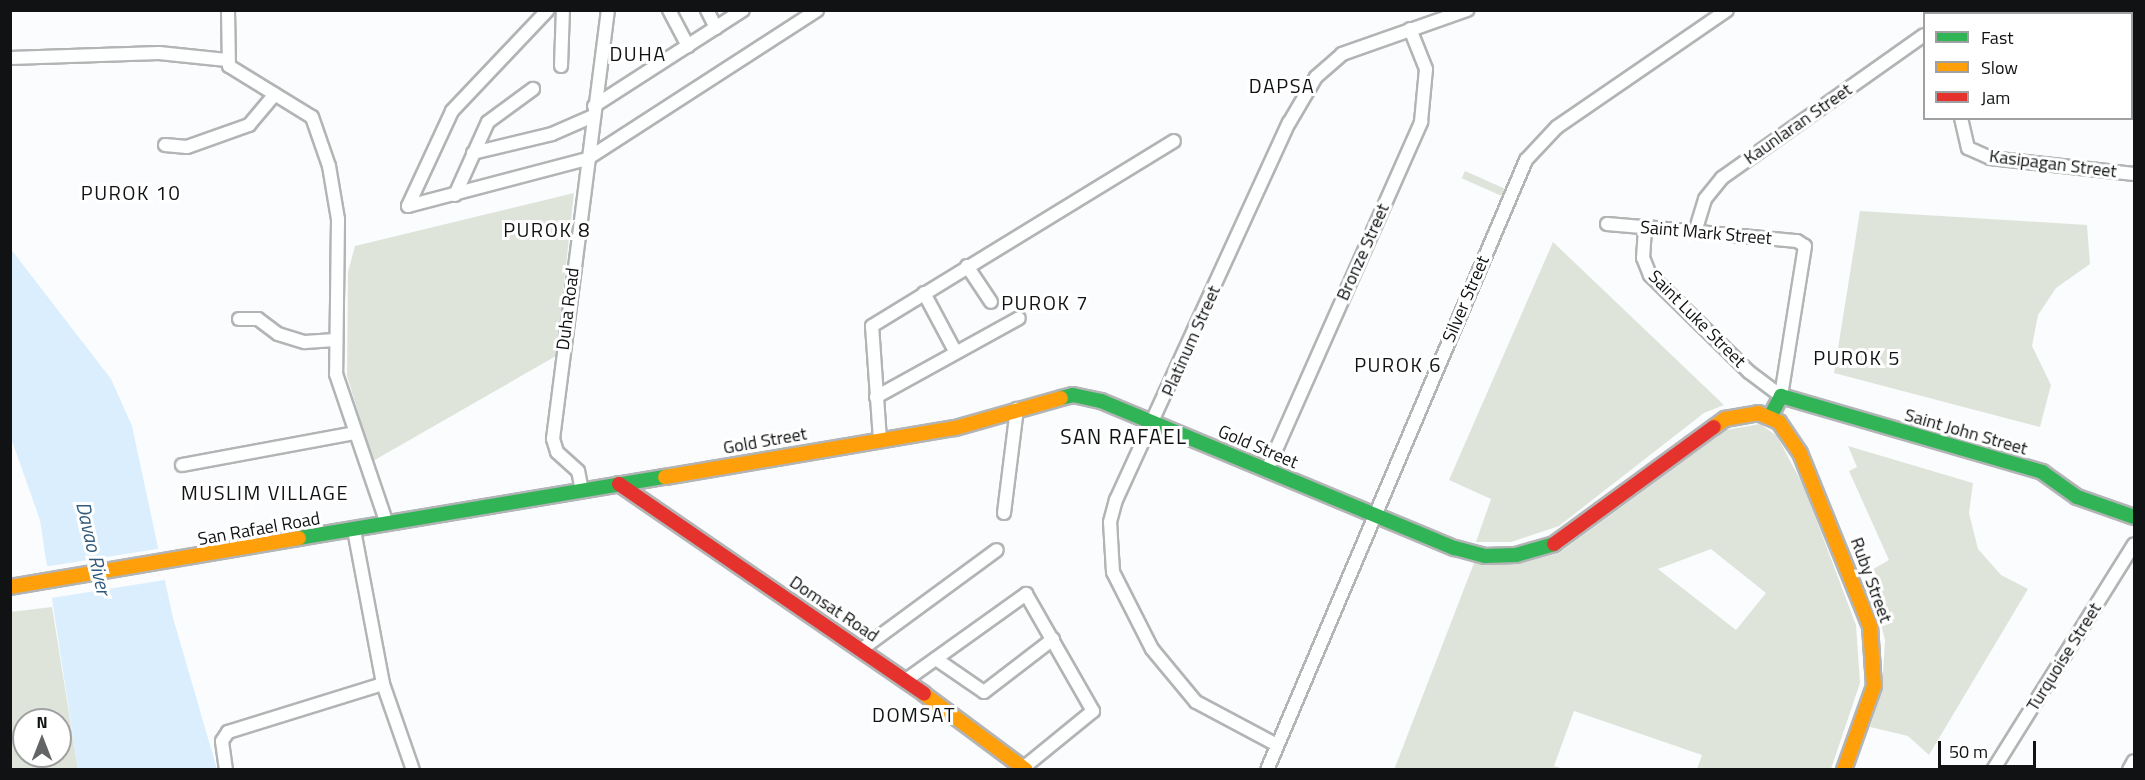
<!DOCTYPE html>
<html>
<head>
<meta charset="utf-8">
<style>
  body { margin:0 }
  #map { position:relative; width:2145px; height:780px; overflow:hidden; background:#fafcfe; font-family:"Titillium Web",sans-serif }
  div>[style] { position:absolute }
  [style*='--x'] { left:calc(var(--x)*1px); top:calc(var(--y)*1px); width:calc(var(--w)*1px); rotate:calc(var(--a)*1deg) }
  .green>* { inset:0; background:#dfe4db; transform-origin:0 0 }
  .water>* { inset:0; background:#daeefe }
  .pier>* { inset:0; background:#fafcfe; transform-origin:0 0 }
  .roads { filter:drop-shadow(2px 0 #b2b4b5) drop-shadow(-2px 0 #b2b4b5) drop-shadow(0 2px #b2b4b5) drop-shadow(0 -2px #b2b4b5) }
  .street>* { height:12px; margin:-6px; padding:0 6px; transform-origin:6px; border-radius:6px; background:#feffff }
  .fast>* { height:14px; margin:-7px; padding:0 7px; transform-origin:7px; border-radius:7px; background:#30b455 }
  .slow>* { height:14px; margin:-7px; padding:0 7px; transform-origin:7px; border-radius:7px; background:#ff9f0a }
  .jam>* { height:14px; margin:-7px; padding:0 7px; transform-origin:7px; border-radius:7px; background:#e5322d }
  span { translate:-50% -50%; white-space:nowrap; text-align:center; line-height:1.15; -webkit-text-stroke:6px #fff; paint-order:stroke }
  .street-label { font-size:18px; color:#101213 }
  .neighbourhood-label { font-size:20px; color:#101213; letter-spacing:1.5px }
  .water-label { font-size:20px; color:#315a7b; font-style:italic }
  .quarter-label { font-size:21px; color:#101213; letter-spacing:1.5px }
  .frame { position:absolute; inset:0; border:12px solid #101213; pointer-events:none }
  .legend { position:absolute; left:1923px; top:12px; width:210px; height:108px; box-sizing:border-box; background:#fff; border:2px solid #9fa0a1; margin:0; padding:8px 10px; list-style:none; font-size:18px; color:#101213 }
  .legend li { display:flex; align-items:center; gap:12px; height:30px }
  .legend b { width:30px; border:2px solid #9fa0a1 }
  .north { position:absolute; left:12px; top:708px; width:60px; height:60px; box-sizing:border-box; background:#fff; border:2px solid #9fa0a1; border-radius:50%; rotate:0deg; font-size:16px; font-weight:700; line-height:24px; text-align:center; color:#101213 }
  .north::after { content:''; display:block; margin:auto; width:21px; height:27px; background:#626465; clip-path:polygon(50% 0,100% 100%,50% 72%,0 100%) }
  .scale { position:absolute; left:1938px; top:741px; width:98px; height:27px; box-sizing:border-box; border:3px solid #101213; border-top:0; padding-left:8px; font-size:18px; line-height:21px; white-space:nowrap; color:#101213; -webkit-text-stroke:4px #fff; paint-order:stroke }
</style>
</head>
<body>
<div id="map">
  <div class="green">
    <i style="left:1465px;top:171px;width:43px;height:8px;rotate:24deg"></i>
    <i style="clip-path:polygon(574px 193px,556px 356px,373px 461px,347px 376px,348px 272px,355px 246px)"></i>
    <i style="clip-path:polygon(1860px 211px,2087px 225px,2090px 264px,2056px 288px,2038px 315px,2032px 346px,2051px 385px,2040px 427px,1834px 373px)"></i>
    <i style="clip-path:polygon(1553px 242px,1724px 405px,1704px 413px,1559px 526px,1511px 542px,1476px 542px,1491px 499px,1449px 480px)"></i>
    <i style="clip-path:polygon(evenodd,1760px 424px,1777px 436px,1804px 487px,1856px 625px,1860px 683px,1831px 769px,1697px 769px,1702px 755px,1574px 711px,1554px 766px,1564px 769px,1394px 770px,1474px 563px,1518px 564px,1559px 553px,1726px 430px,1760px 424px,1711px 549px,1766px 593px,1736px 630px,1658px 569px,1711px 549px)"></i>
    <i style="clip-path:polygon(1848px 446px,1973px 483px,1969px 513px,1978px 549px,2001px 575px,2028px 589px,1929px 755px,1908px 736px,1870px 727px,1882px 690px,1885px 640px,1868px 572px,1889px 560px,1849px 471px,1857px 467px)"></i>
    <i style="clip-path:polygon(evenodd,52px 607px,78px 769px,11px 769px,10px 612px,52px 607px,24px 720px,60px 720px,60px 756px,24px 756px,24px 720px)"></i>
  </div>
  <div class="water">
    <i style="clip-path:polygon(10px 248px,111px 379px,132px 426px,173px 618px,217px 769px,78px 769px,40px 520px,11px 438px)"></i>
  </div>
  <div class="pier">
    <i style="left:163px;top:548px;width:32px;height:121px;rotate:81deg"></i>
  </div>
  <div class="roads">
    <div class="street">
      <i style="--x:228;--y:10;--w:56;--a:89"></i>
      <i style="--x:229;--y:66;--w:97;--a:31.6"></i>
      <i style="--x:312;--y:117;--w:52;--a:70.9"></i>
      <i style="--x:329;--y:166;--w:54;--a:80.4"></i>
      <i style="--x:338;--y:219;--w:155;--a:90.7"></i>
      <i style="--x:336;--y:374;--w:158;--a:71.2"></i>
      <i style="--x:669;--y:10;--w:41;--a:62.2"></i>
      <i style="--x:707;--y:10;--w:20;--a:63"></i>
      <i style="--x:1949;--y:14;--w:4;--a:-63"></i>
      <i style="--x:2026;--y:14;--w:16;--a:-14"></i>
      <i style="--x:2132;--y:39;--w:3;--a:-45"></i>
      <i style="--x:10;--y:58;--w:149;--a:-1.9"></i>
      <i style="--x:159;--y:53;--w:68;--a:5.9"></i>
      <i style="--x:561;--y:66;--w:56;--a:-88"></i>
      <i style="--x:594;--y:106;--w:177;--a:-32.8"></i>
      <i style="--x:1961;--y:118;--w:31;--a:77"></i>
      <i style="--x:1968;--y:148;--w:24;--a:24"></i>
      <i style="--x:1990;--y:158;--w:145;--a:6.3"></i>
      <i style="--x:165;--y:145;--w:22;--a:5"></i>
      <i style="--x:187;--y:147;--w:66;--a:-19.5"></i>
      <i style="--x:249;--y:125;--w:40;--a:-50"></i>
      <i style="--x:473;--y:153;--w:81;--a:-13.5"></i>
      <i style="--x:552;--y:134;--w:45;--a:-23.7"></i>
      <i style="--x:455;--y:195;--w:80;--a:-65.7"></i>
      <i style="--x:488;--y:122;--w:56;--a:-36.3"></i>
      <i style="--x:408;--y:206;--w:185;--a:-14.7"></i>
      <i style="--x:587;--y:159;--w:274;--a:-32.9"></i>
      <i style="--x:408;--y:206;--w:105;--a:-65.1"></i>
      <i style="--x:452;--y:111;--w:139;--a:-46.5"></i>
      <i style="--x:1607;--y:224;--w:38;--a:5"></i>
      <i style="--x:1645;--y:227;--w:153;--a:5.3"></i>
      <i style="--x:1797;--y:241;--w:9;--a:32"></i>
      <i style="--x:1805;--y:246;--w:152;--a:99.1"></i>
      <i style="--x:1781;--y:396;--w:40;--a:-143"></i>
      <i style="--x:1749;--y:372;--w:139;--a:-135.6"></i>
      <i style="--x:1650;--y:275;--w:18;--a:-112"></i>
      <i style="--x:1643;--y:258;--w:31;--a:-86"></i>
      <i style="--x:1695;--y:232;--w:34;--a:-73"></i>
      <i style="--x:1705;--y:199;--w:27;--a:-51"></i>
      <i style="--x:1722;--y:178;--w:247;--a:-35.3"></i>
      <i style="--x:967;--y:266;--w:43;--a:56.3"></i>
      <i style="--x:924;--y:293;--w:66;--a:61.9"></i>
      <i style="--x:239;--y:319;--w:19;--a:0"></i>
      <i style="--x:258;--y:319;--w:25;--a:37"></i>
      <i style="--x:278;--y:334;--w:28;--a:17"></i>
      <i style="--x:305;--y:342;--w:30;--a:-4"></i>
      <i style="--x:876;--y:397;--w:163;--a:-28.9"></i>
      <i style="--x:880;--y:440;--w:114;--a:-94"></i>
      <i style="--x:872;--y:326;--w:354;--a:-31.5"></i>
      <i style="--x:182;--y:465;--w:176;--a:-10.5"></i>
      <i style="--x:1267;--y:470;--w:381;--a:-66.1"></i>
      <i style="--x:1421;--y:122;--w:53;--a:-84.6"></i>
      <i style="--x:1426;--y:69;--w:43;--a:-111.8"></i>
      <i style="--x:582;--y:491;--w:20;--a:-101"></i>
      <i style="--x:578;--y:471;--w:28;--a:-138"></i>
      <i style="--x:557;--y:452;--w:14;--a:-107"></i>
      <i style="--x:553;--y:439;--w:433;--a:-82.7"></i>
      <i style="--x:1004;--y:513;--w:105;--a:-82.9"></i>
      <i style="--x:354;--y:530;--w:157;--a:79.3"></i>
      <i style="--x:383;--y:684;--w:91;--a:70.8"></i>
      <i style="--x:862;--y:649;--w:167;--a:-36.3"></i>
      <i style="--x:936;--y:659;--w:58;--a:34.5"></i>
      <i style="--x:984;--y:692;--w:87;--a:-37.5"></i>
      <i style="--x:906;--y:680;--w:148;--a:-35.6"></i>
      <i style="--x:1026;--y:594;--w:135;--a:60.2"></i>
      <i style="--x:1093;--y:711;--w:90;--a:140.8"></i>
      <i style="--x:1277;--y:745;--w:92;--a:-152"></i>
      <i style="--x:1196;--y:702;--w:69;--a:-129.7"></i>
      <i style="--x:1152;--y:649;--w:86;--a:-116.9"></i>
      <i style="--x:1113;--y:572;--w:50;--a:-93.4"></i>
      <i style="--x:1110;--y:522;--w:23;--a:-75"></i>
      <i style="--x:1116;--y:500;--w:415;--a:-65.4"></i>
      <i style="--x:1289;--y:123;--w:53;--a:-59.6"></i>
      <i style="--x:1316;--y:77;--w:35;--a:-41"></i>
      <i style="--x:1342;--y:54;--w:133;--a:-19.4"></i>
      <i style="--x:226;--y:770;--w:29;--a:-98"></i>
      <i style="--x:222;--y:741;--w:11;--a:-56"></i>
      <i style="--x:228;--y:732;--w:162;--a:-17.2"></i>
      <i style="--x:1267;--y:770;--w:663;--a:-66.99"></i>
      <i style="--x:1526;--y:160;--w:45;--a:-46.8"></i>
      <i style="--x:1557;--y:127;--w:206;--a:-34.5"></i>
      <i style="--x:1993;--y:770;--w:266;--a:-58"></i>
      <i style="--x:2129;--y:770;--w:10;--a:-61"></i>
    </div>
    <div class="fast">
      <i style="--x:1061;--y:398;--w:12;--a:-14"></i>
      <i style="--x:1073;--y:395;--w:29;--a:12"></i>
      <i style="--x:1101;--y:401;--w:383;--a:22.6"></i>
      <i style="--x:1455;--y:548;--w:31;--a:15"></i>
      <i style="--x:1485;--y:556;--w:31;--a:-2"></i>
      <i style="--x:1516;--y:555;--w:40;--a:-16"></i>
      <i style="--x:1770;--y:417;--w:24;--a:-62"></i>
      <i style="--x:1781;--y:396;--w:272;--a:16.2"></i>
      <i style="--x:2042;--y:472;--w:43;--a:35.5"></i>
      <i style="--x:2077;--y:497;--w:60;--a:19.3"></i>
      <i style="--x:299;--y:538;--w:371;--a:-9.5"></i>
    </div>
    <div class="slow">
      <i style="--x:1714;--y:427;--w:14;--a:-36"></i>
      <i style="--x:1725;--y:419;--w:34;--a:-10"></i>
      <i style="--x:1758;--y:413;--w:23;--a:23"></i>
      <i style="--x:1779;--y:422;--w:37;--a:56"></i>
      <i style="--x:1800;--y:453;--w:187;--a:68"></i>
      <i style="--x:1870;--y:626;--w:60;--a:86.2"></i>
      <i style="--x:1874;--y:686;--w:89;--a:109.7"></i>
      <i style="--x:665;--y:477;--w:294;--a:-9.6"></i>
      <i style="--x:955;--y:428;--w:110;--a:-15.8"></i>
      <i style="--x:10;--y:587;--w:293;--a:-9.6"></i>
      <i style="--x:924;--y:694;--w:127;--a:36.7"></i>
    </div>
    <div class="jam">
      <i style="--x:619;--y:484;--w:370;--a:34.5"></i>
      <i style="--x:1554;--y:544;--w:198;--a:-36.2"></i>
    </div>
  </div>
  <div class="street-label">
    <span style="left:1798px;top:124px;rotate:-35deg">Kaunlaran Street</span>
    <span style="left:2053px;top:164px;rotate:7deg">Kasipagan Street</span>
    <span style="left:1706px;top:233px;rotate:5deg">Saint Mark Street</span>
    <span style="left:1363px;top:252px;rotate:-66deg">Bronze Street</span>
    <span style="left:1466px;top:299px;rotate:-67deg">Silver Street</span>
    <span style="left:568px;top:309px;rotate:-83deg">Duha Road</span>
    <span style="left:1697px;top:319px;rotate:45deg">Saint Luke Street</span>
    <span style="left:1191px;top:341px;rotate:-66deg">Platinum Street</span>
    <span style="left:1966px;top:432px;rotate:16deg">Saint John Street</span>
    <span style="left:765px;top:441px;rotate:-10deg">Gold Street</span>
    <span style="left:1258px;top:447px;rotate:23deg">Gold Street</span>
    <span style="left:259px;top:529px;rotate:-10deg">San Rafael Road</span>
    <span style="left:1871px;top:580px;rotate:70deg">Ruby Street</span>
    <span style="left:834px;top:609px;rotate:34deg">Domsat Road</span>
    <span style="left:2064px;top:657px;rotate:-58deg">Turquoise Street</span>
  </div>
  <div class="neighbourhood-label">
    <span style="left:638px;top:53px">DUHA</span>
    <span style="left:1282px;top:85px">DAPSA</span>
    <span style="left:131px;top:192px">PUROK 10</span>
    <span style="left:547px;top:229px">PUROK 8</span>
    <span style="left:1045px;top:302px">PUROK 7</span>
    <span style="left:1857px;top:357px">PUROK 5</span>
    <span style="left:1398px;top:364px">PUROK 6</span>
    <span style="left:265px;top:492px">MUSLIM VILLAGE</span>
    <span style="left:914px;top:714px">DOMSAT</span>
  </div>
  <div class="water-label">
    <span style="left:94px;top:548px;rotate:77deg">Davao River</span>
  </div>
  <div class="quarter-label">
    <span style="left:1124px;top:436px">SAN RAFAEL</span>
  </div>
  <div class="frame"></div>
  <ul class="legend">
  <li><b style="height:8px;background:#30b455"></b>Fast</li>
  <li><b style="height:8px;background:#ff9f0a"></b>Slow</li>
  <li><b style="height:8px;background:#e5322d"></b>Jam</li>
  </ul>
  <div class="north">N</div>
  <div class="scale">50 m</div>
</div>
</body>
</html>
